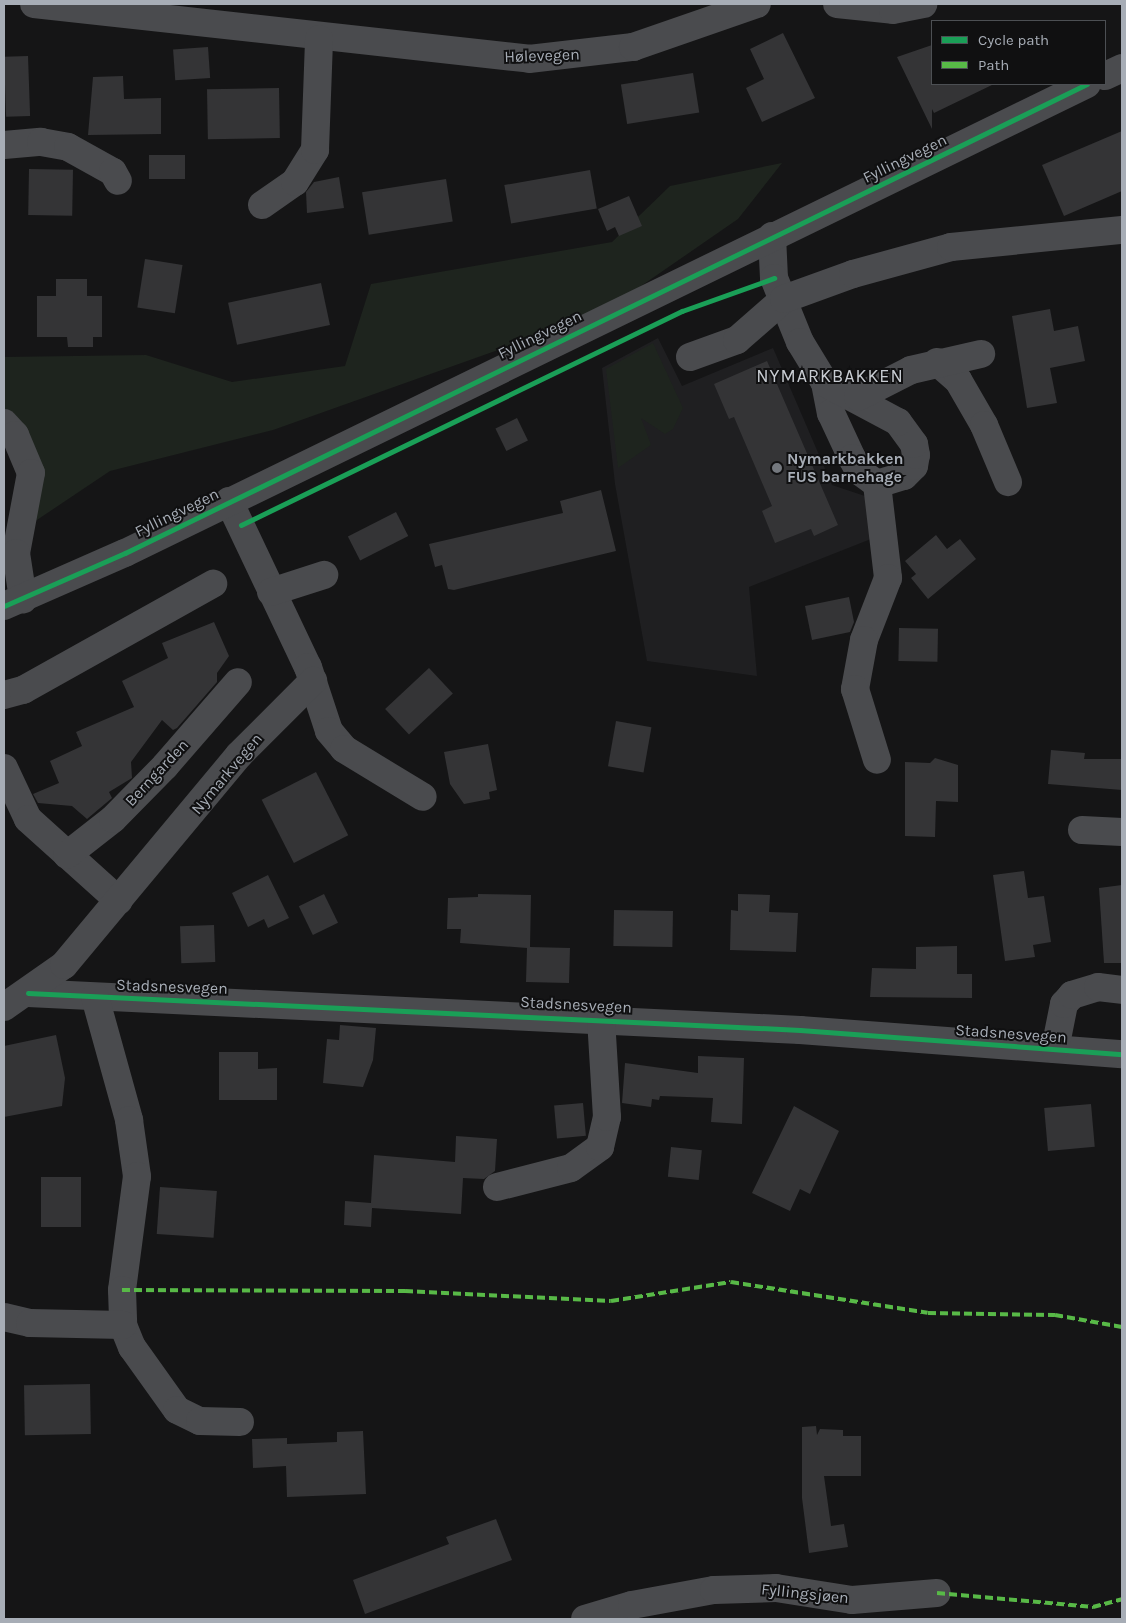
<!DOCTYPE html>
<html>
<head>
<meta charset="utf-8">
<style>
  body { margin:0 }
  #map { position:relative; width:1126px; height:1623px; overflow:hidden; background:#151516; font-family:Karla,sans-serif }
  div>[style] { position:absolute }
  [style*='--x'] { left:calc(var(--x)*1px); top:calc(var(--y)*1px); width:calc(var(--w)*1px); rotate:calc(var(--a)*1deg) }
  .built>* { inset:0; background:#1f1f21 }
  .green>* { inset:0; background:#1e241e }
  .building>* { inset:0; background:#343436; transform-origin:0 0 }
  .minor>* { height:28px; margin:-14px; padding:0 14px; transform-origin:14px; border-radius:14px; background:#4a4b4e }
  .quiet>* { height:4px; margin-top:-2px; transform-origin:0; background:repeating-linear-gradient(90deg,#58b947 0 8px,transparent 0 12px) }
  .cycleway>* { height:5px; margin:-2.5px; padding:0 2.5px; transform-origin:2.5px; border-radius:2.5px; background:#1a9f57 }
  .dots>* { width:14px; height:14px; translate:-50% -50%; box-sizing:border-box; border:2px solid #101011; border-radius:50% }
  span { translate:-50% -50%; white-space:nowrap; text-align:center; line-height:1.15; -webkit-text-stroke:4px #101011; paint-order:stroke }
  .street-label { font-size:16px; color:#a7adb6 }
  .poi-label { font-size:16px; color:#a7adb6; font-weight:700 }
  .left { translate:0 -50%; text-align:left }
  .neighbourhood-label { font-size:18px; color:#c8ccd2; letter-spacing:1px }
  .frame { position:absolute; inset:0; border:5px solid #a7adb6; pointer-events:none }
  .legend { position:absolute; left:931px; top:20px; width:175px; height:65px; box-sizing:border-box; background:#101011; border:1px solid #4c4f53; margin:0; padding:6px 9px; list-style:none; font-size:15px; color:#a7adb6 }
  .legend li { display:flex; align-items:center; gap:10px; height:25px }
  .legend b { width:25px; border:1px solid #4c4f53 }
</style>
</head>
<body>
<div id="map">
  <div class="built">
    <i style="clip-path:polygon(658px 338px,682px 386px,773px 348px,832px 485px,868px 497px,876px 537px,749px 587px,757px 676px,647px 661px,615px 484px,602px 368px)"></i>
  </div>
  <div class="green">
    <i style="clip-path:polygon(782px 163px,738px 219px,602px 313px,273px 430px,110px 471px,25px 528px,36px 483px,4px 432px,4px 357px,146px 355px,232px 382px,345px 366px,371px 284px,612px 242px,670px 186px)"></i>
    <i style="clip-path:polygon(653px 343px,683px 408px,673px 429px,665px 434px,641px 418px,651px 445px,618px 468px,606px 369px)"></i>
  </div>
  <div class="building">
    <i style="clip-path:polygon(783px 33px,815px 98px,762px 122px,746px 88px,764px 79px,750px 49px)"></i>
    <i style="clip-path:polygon(932px 45px,932px 84px,994px 84px,934px 113px,932px 109px,932px 129px,897px 57px)"></i>
    <i style="left:208px;top:47px;width:31px;height:35px;rotate:86deg"></i>
    <i style="left:28px;top:56px;width:60px;height:24px;rotate:88deg"></i>
    <i style="left:693px;top:73px;width:40px;height:73px;rotate:81deg"></i>
    <i style="clip-path:polygon(123px 76px,124px 99px,161px 98px,161px 134px,88px 135px,93px 77px)"></i>
    <i style="left:279px;top:88px;width:50px;height:72px;rotate:89deg"></i>
    <i style="clip-path:polygon(1122px 131px,1122px 191px,1064px 216px,1042px 165px)"></i>
    <i style="left:185px;top:155px;width:24px;height:36px;rotate:90deg"></i>
    <i style="left:29px;top:169px;width:44px;height:46px;rotate:1deg"></i>
    <i style="left:590px;top:170px;width:39px;height:87px;rotate:80deg"></i>
    <i style="clip-path:polygon(339px 177px,344px 208px,307px 213px,306px 192px,314px 182px)"></i>
    <i style="left:446px;top:179px;width:43px;height:85px;rotate:81deg"></i>
    <i style="clip-path:polygon(629px 196px,642px 226px,619px 236px,615px 227px,607px 231px,598px 209px)"></i>
    <i style="left:145px;top:259px;width:38px;height:49px;rotate:9deg"></i>
    <i style="clip-path:polygon(56px 279px,87px 279px,87px 296px,102px 296px,102px 337px,93px 337px,93px 347px,68px 347px,67px 337px,37px 337px,37px 296px,56px 296px)"></i>
    <i style="left:321px;top:283px;width:43px;height:95px;rotate:78deg"></i>
    <i style="clip-path:polygon(1050px 309px,1054px 331px,1078px 326px,1085px 361px,1050px 368px,1057px 403px,1027px 408px,1012px 316px)"></i>
    <i style="clip-path:polygon(767px 361px,838px 525px,814px 536px,811px 529px,775px 543px,762px 511px,772px 506px,734px 417px,729px 419px,714px 384px)"></i>
    <i style="left:517px;top:418px;width:25px;height:24px;rotate:64deg"></i>
    <i style="clip-path:polygon(601px 490px,616px 551px,454px 590px,448px 589px,442px 565px,435px 567px,429px 544px,563px 513px,560px 501px)"></i>
    <i style="left:396px;top:512px;width:27px;height:54px;rotate:63deg"></i>
    <i style="clip-path:polygon(936px 535px,947px 549px,960px 539px,976px 559px,928px 599px,911px 578px,916px 574px,905px 561px)"></i>
    <i style="clip-path:polygon(849px 597px,854px 622px,850px 632px,812px 640px,805px 606px)"></i>
    <i style="clip-path:polygon(214px 622px,229px 656px,217px 673px,217px 682px,177px 728px,173px 730px,162px 720px,131px 762px,132px 778px,109px 792px,112px 798px,87px 819px,72px 806px,38px 803px,33px 794px,59px 783px,50px 761px,82px 746px,76px 732px,134px 707px,122px 681px,168px 658px,162px 643px)"></i>
    <i style="left:899px;top:628px;width:39px;height:33px;rotate:1deg"></i>
    <i style="left:429px;top:668px;width:35px;height:60px;rotate:47deg"></i>
    <i style="left:616px;top:721px;width:36px;height:46px;rotate:10deg"></i>
    <i style="clip-path:polygon(488px 744px,497px 790px,489px 792px,490px 799px,464px 804px,450px 784px,444px 752px)"></i>
    <i style="clip-path:polygon(1051px 750px,1085px 753px,1084px 759px,1122px 759px,1122px 790px,1048px 784px)"></i>
    <i style="clip-path:polygon(935px 758px,958px 765px,958px 802px,936px 801px,935px 837px,905px 836px,905px 762px,930px 763px)"></i>
    <i style="left:316px;top:772px;width:71px;height:61px;rotate:63deg"></i>
    <i style="clip-path:polygon(1024px 871px,1028px 898px,1044px 896px,1051px 942px,1033px 945px,1035px 957px,1005px 961px,993px 875px)"></i>
    <i style="clip-path:polygon(268px 875px,289px 918px,268px 928px,264px 919px,248px 927px,232px 893px)"></i>
    <i style="clip-path:polygon(1122px 885px,1122px 963px,1104px 963px,1099px 888px)"></i>
    <i style="left:324px;top:894px;width:32px;height:28px;rotate:64deg"></i>
    <i style="clip-path:polygon(478px 894px,531px 895px,530px 947px,570px 948px,569px 983px,526px 982px,527px 948px,460px 943px,461px 929px,447px 929px,448px 898px,478px 897px)"></i>
    <i style="clip-path:polygon(738px 894px,770px 895px,769px 912px,798px 913px,796px 952px,730px 950px,731px 910px,738px 911px)"></i>
    <i style="left:614px;top:910px;width:59px;height:36px;rotate:1deg"></i>
    <i style="left:214px;top:925px;width:37px;height:34px;rotate:88deg"></i>
    <i style="clip-path:polygon(957px 946px,957px 974px,972px 974px,972px 998px,870px 997px,872px 968px,916px 969px,916px 947px)"></i>
    <i style="clip-path:polygon(340px 1025px,376px 1028px,373px 1060px,363px 1087px,323px 1083px,327px 1039px,339px 1040px)"></i>
    <i style="clip-path:polygon(56px 1035px,65px 1078px,62px 1106px,4px 1117px,4px 1046px)"></i>
    <i style="clip-path:polygon(219px 1052px,258px 1052px,258px 1069px,277px 1068px,277px 1100px,219px 1100px)"></i>
    <i style="clip-path:polygon(698px 1056px,744px 1058px,742px 1124px,711px 1122px,713px 1098px,660px 1096px,659px 1100px,652px 1099px,651px 1107px,622px 1103px,625px 1063px,698px 1073px)"></i>
    <i style="left:583px;top:1103px;width:33px;height:29px;rotate:85deg"></i>
    <i style="left:1091px;top:1104px;width:43px;height:47px;rotate:85deg"></i>
    <i style="clip-path:polygon(794px 1106px,839px 1131px,810px 1194px,800px 1189px,790px 1211px,752px 1193px)"></i>
    <i style="clip-path:polygon(456px 1136px,497px 1139px,495px 1171px,484px 1179px,463px 1178px,461px 1214px,372px 1208px,371px 1227px,344px 1225px,345px 1201px,371px 1203px,374px 1155px,455px 1162px)"></i>
    <i style="left:671px;top:1147px;width:31px;height:30px;rotate:6deg"></i>
    <i style="left:41px;top:1177px;width:40px;height:50px"></i>
    <i style="left:160px;top:1187px;width:57px;height:47px;rotate:4deg"></i>
    <i style="left:90px;top:1384px;width:50px;height:66px;rotate:89deg"></i>
    <i style="clip-path:polygon(816px 1426px,817px 1435px,820px 1429px,843px 1430px,843px 1436px,861px 1436px,861px 1476px,824px 1476px,831px 1526px,844px 1524px,848px 1547px,809px 1553px,802px 1498px,802px 1427px)"></i>
    <i style="clip-path:polygon(363px 1431px,366px 1494px,287px 1497px,286px 1466px,253px 1468px,252px 1439px,287px 1438px,287px 1444px,337px 1442px,337px 1432px)"></i>
    <i style="clip-path:polygon(496px 1519px,512px 1560px,365px 1614px,353px 1580px,449px 1544px,446px 1537px)"></i>
  </div>
  <div class="minor">
    <i style="--x:34;--y:4;--w:498;--a:6.3"></i>
    <i style="--x:529;--y:59;--w:105;--a:-6.6"></i>
    <i style="--x:633;--y:47;--w:131;--a:-19.1"></i>
    <i style="--x:837;--y:4;--w:56;--a:6.1"></i>
    <i style="--x:893;--y:10;--w:31;--a:-11"></i>
    <i style="--x:1105;--y:76;--w:19;--a:-25"></i>
    <i style="--x:4;--y:145;--w:37;--a:-5"></i>
    <i style="--x:41;--y:142;--w:27;--a:10"></i>
    <i style="--x:68;--y:147;--w:51;--a:29.1"></i>
    <i style="--x:113;--y:172;--w:10;--a:61"></i>
    <i style="--x:262;--y:205;--w:40;--a:-34.9"></i>
    <i style="--x:295;--y:182;--w:38;--a:-58"></i>
    <i style="--x:315;--y:150;--w:111;--a:-87.9"></i>
    <i style="--x:772;--y:236;--w:42;--a:87.3"></i>
    <i style="--x:774;--y:278;--w:69;--a:67.9"></i>
    <i style="--x:800;--y:342;--w:48;--a:58.6"></i>
    <i style="--x:825;--y:383;--w:31;--a:79"></i>
    <i style="--x:831;--y:413;--w:50;--a:65"></i>
    <i style="--x:852;--y:458;--w:15;--a:62"></i>
    <i style="--x:859;--y:471;--w:22;--a:36"></i>
    <i style="--x:877;--y:484;--w:28;--a:-17"></i>
    <i style="--x:904;--y:476;--w:14;--a:-45"></i>
    <i style="--x:914;--y:466;--w:11;--a:-80"></i>
    <i style="--x:916;--y:455;--w:11;--a:-100"></i>
    <i style="--x:914;--y:444;--w:27;--a:-126"></i>
    <i style="--x:898;--y:422;--w:83;--a:-151.9"></i>
    <i style="--x:690;--y:357;--w:50;--a:-19.9"></i>
    <i style="--x:737;--y:340;--w:62;--a:-41.1"></i>
    <i style="--x:784;--y:299;--w:73;--a:-19.9"></i>
    <i style="--x:853;--y:274;--w:102;--a:-15.4"></i>
    <i style="--x:951;--y:247;--w:172;--a:-5.7"></i>
    <i style="--x:937;--y:362;--w:28;--a:41"></i>
    <i style="--x:958;--y:380;--w:52;--a:60"></i>
    <i style="--x:984;--y:425;--w:62;--a:67.2"></i>
    <i style="--x:858;--y:397;--w:59;--a:-27"></i>
    <i style="--x:911;--y:370;--w:72;--a:-12.9"></i>
    <i style="--x:4;--y:423;--w:16;--a:47"></i>
    <i style="--x:15;--y:435;--w:41;--a:67.2"></i>
    <i style="--x:31;--y:473;--w:81;--a:100.6"></i>
    <i style="--x:16;--y:553;--w:47;--a:81.3"></i>
    <i style="--x:877;--y:484;--w:95;--a:83.3"></i>
    <i style="--x:888;--y:578;--w:66;--a:111.2"></i>
    <i style="--x:864;--y:640;--w:50;--a:100.4"></i>
    <i style="--x:855;--y:689;--w:74;--a:72.8"></i>
    <i style="--x:229;--y:501;--w:184;--a:64.6"></i>
    <i style="--x:308;--y:667;--w:67;--a:71.8"></i>
    <i style="--x:329;--y:731;--w:23;--a:50"></i>
    <i style="--x:344;--y:749;--w:92;--a:31.3"></i>
    <i style="--x:271;--y:592;--w:56;--a:-17.8"></i>
    <i style="--x:4;--y:606;--w:132;--a:-23.7"></i>
    <i style="--x:125;--y:553;--w:1070;--a:-25.99"></i>
    <i style="--x:4;--y:695;--w:20;--a:-15"></i>
    <i style="--x:23;--y:690;--w:218;--a:-29.2"></i>
    <i style="--x:4;--y:768;--w:56;--a:64.8"></i>
    <i style="--x:28;--y:819;--w:122;--a:42"></i>
    <i style="--x:1082;--y:830;--w:40;--a:2.9"></i>
    <i style="--x:67;--y:855;--w:58;--a:-38"></i>
    <i style="--x:113;--y:819;--w:74;--a:-45.5"></i>
    <i style="--x:165;--y:766;--w:111;--a:-49"></i>
    <i style="--x:28;--y:993;--w:773;--a:2.74"></i>
    <i style="--x:800;--y:1030;--w:323;--a:4.3"></i>
    <i style="--x:95;--y:997;--w:128;--a:74.5"></i>
    <i style="--x:129;--y:1120;--w:57;--a:81.9"></i>
    <i style="--x:137;--y:1176;--w:115;--a:97.5"></i>
    <i style="--x:122;--y:1290;--w:35;--a:88"></i>
    <i style="--x:123;--y:1325;--w:24;--a:68"></i>
    <i style="--x:132;--y:1347;--w:77;--a:54.5"></i>
    <i style="--x:177;--y:1410;--w:25;--a:26"></i>
    <i style="--x:200;--y:1421;--w:40;--a:1.4"></i>
    <i style="--x:4;--y:1007;--w:73;--a:-35"></i>
    <i style="--x:64;--y:965;--w:273;--a:-50.2"></i>
    <i style="--x:239;--y:755;--w:105;--a:-45"></i>
    <i style="--x:1055;--y:1049;--w:46;--a:-78.7"></i>
    <i style="--x:1064;--y:1004;--w:12;--a:-48"></i>
    <i style="--x:1072;--y:995;--w:27;--a:-17"></i>
    <i style="--x:1098;--y:987;--w:24;--a:7"></i>
    <i style="--x:497;--y:1187;--w:76;--a:-14.4"></i>
    <i style="--x:571;--y:1168;--w:36;--a:-36"></i>
    <i style="--x:600;--y:1147;--w:31;--a:-77"></i>
    <i style="--x:607;--y:1117;--w:98;--a:-93.5"></i>
    <i style="--x:4;--y:1317;--w:27;--a:13"></i>
    <i style="--x:30;--y:1323;--w:93;--a:1.2"></i>
    <i style="--x:585;--y:1619;--w:49;--a:-16.6"></i>
    <i style="--x:632;--y:1605;--w:83;--a:-10.4"></i>
    <i style="--x:714;--y:1590;--w:62;--a:-1.8"></i>
    <i style="--x:776;--y:1588;--w:77;--a:9"></i>
    <i style="--x:852;--y:1600;--w:85;--a:-4.7"></i>
  </div>
  <div class="quiet">
    <i style="--x:122;--y:1290;--w:283;--a:0.2"></i>
    <i style="--x:405;--y:1291;--w:206;--a:2.8"></i>
    <i style="--x:611;--y:1301;--w:121;--a:-9"></i>
    <i style="--x:731;--y:1282;--w:199;--a:8.9"></i>
    <i style="--x:928;--y:1313;--w:127;--a:0.9"></i>
    <i style="--x:1055;--y:1315;--w:68;--a:10.2"></i>
    <i style="--x:937;--y:1593;--w:157;--a:5.1"></i>
    <i style="--x:1093;--y:1607;--w:30;--a:-15"></i>
  </div>
  <div class="cycleway">
    <i style="--x:241;--y:525;--w:490;--a:-25.9"></i>
    <i style="--x:682;--y:311;--w:98;--a:-19.7"></i>
    <i style="--x:4;--y:606;--w:132;--a:-23.7"></i>
    <i style="--x:125;--y:553;--w:1070;--a:-25.99"></i>
    <i style="--x:28;--y:993;--w:773;--a:2.74"></i>
    <i style="--x:800;--y:1030;--w:323;--a:4.3"></i>
  </div>
  <div class="dots">
    <i style="left:777px;top:468px;background:#74787e"></i>
  </div>
  <div class="street-label">
    <span style="left:542px;top:56px;rotate:-2deg">Hølevegen</span>
    <span style="left:905px;top:159px;rotate:-26deg">Fyllingvegen</span>
    <span style="left:540px;top:335px;rotate:-26deg">Fyllingvegen</span>
    <span style="left:177px;top:513px;rotate:-26deg">Fyllingvegen</span>
    <span style="left:157px;top:773px;rotate:-47deg">Berngarden</span>
    <span style="left:227px;top:774px;rotate:-50deg">Nymarkvegen</span>
    <span style="left:172px;top:987px;rotate:2deg">Stadsnesvegen</span>
    <span style="left:576px;top:1005px;rotate:3deg">Stadsnesvegen</span>
    <span style="left:1011px;top:1034px;rotate:4deg">Stadsnesvegen</span>
    <span style="left:805px;top:1594px;rotate:6deg">Fyllingsjøen</span>
  </div>
  <div class="poi-label">
    <span class="left" style="left:787px;top:468px">Nymarkbakken<br>FUS barnehage</span>
  </div>
  <div class="neighbourhood-label">
    <span style="left:830px;top:376px">NYMARKBAKKEN</span>
  </div>
  <div class="frame"></div>
  <ul class="legend">
  <li><b style="height:6px;background:#1a9f57"></b>Cycle path</li>
  <li><b style="height:6px;background:#58b947"></b>Path</li>
  </ul>
</div>
</body>
</html>
